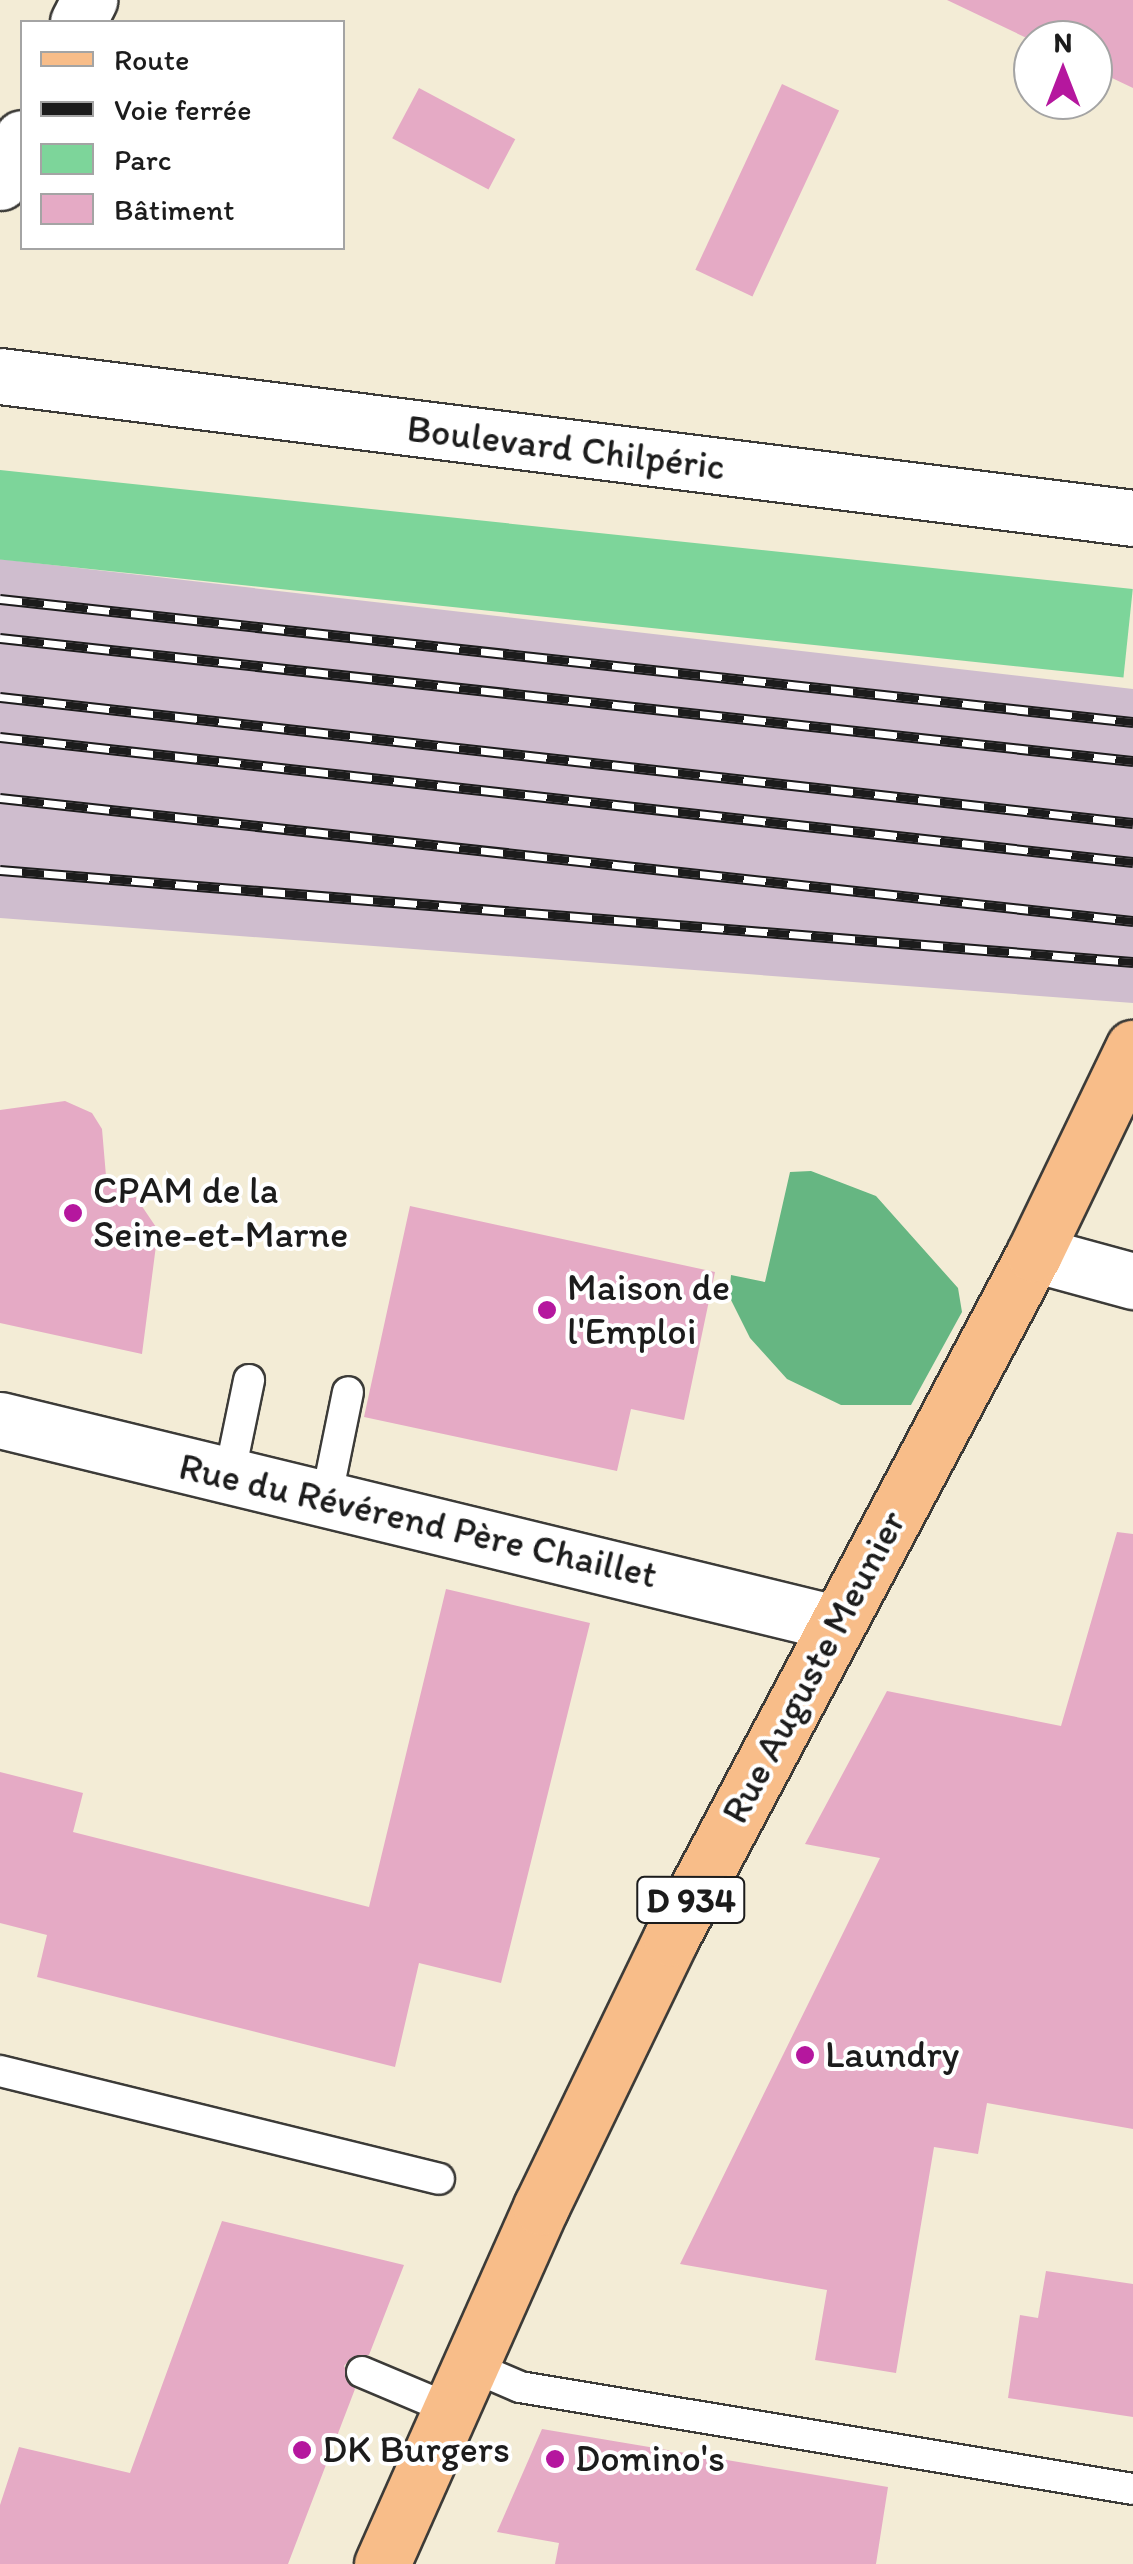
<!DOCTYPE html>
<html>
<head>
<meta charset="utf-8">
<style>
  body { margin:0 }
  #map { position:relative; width:1133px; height:2564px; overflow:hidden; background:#f3ecd6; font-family:Itim,sans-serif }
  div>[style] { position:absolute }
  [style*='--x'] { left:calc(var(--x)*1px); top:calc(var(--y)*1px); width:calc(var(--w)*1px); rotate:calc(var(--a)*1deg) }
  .industrial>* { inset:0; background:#cfbdce }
  .green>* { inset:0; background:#7dd59a; transform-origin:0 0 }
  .forest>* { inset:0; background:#66b682 }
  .building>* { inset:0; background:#e5aac5; transform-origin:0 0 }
  .roads { filter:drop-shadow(2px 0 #3c3b38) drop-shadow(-2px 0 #3c3b38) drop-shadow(0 2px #3c3b38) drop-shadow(0 -2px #3c3b38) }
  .service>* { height:30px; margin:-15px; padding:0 15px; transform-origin:15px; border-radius:15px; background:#fff }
  .minor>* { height:55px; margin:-27.5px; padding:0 27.5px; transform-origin:27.5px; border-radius:27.5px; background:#fff }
  .tertiary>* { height:55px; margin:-27.5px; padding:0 27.5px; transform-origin:27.5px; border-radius:27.5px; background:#fff }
  .primary>* { height:55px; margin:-27.5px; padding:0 27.5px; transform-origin:27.5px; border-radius:27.5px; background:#f8bd89 }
  .rail>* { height:11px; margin-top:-5.5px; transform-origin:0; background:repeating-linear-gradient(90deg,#fff 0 22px,#1c1c1c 0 44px); box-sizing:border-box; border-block:2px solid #1c1c1c }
  .dots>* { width:28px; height:28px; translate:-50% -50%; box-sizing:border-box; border:5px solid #fff; border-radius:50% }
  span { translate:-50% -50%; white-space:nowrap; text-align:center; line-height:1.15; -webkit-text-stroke:8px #fff; paint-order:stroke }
  .shield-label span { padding:2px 8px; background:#fff; border:2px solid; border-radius:8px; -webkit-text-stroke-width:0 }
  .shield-label { font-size:35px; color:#1c1c1c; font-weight:700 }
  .street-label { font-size:38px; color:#1c1c1c }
  .poi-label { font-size:38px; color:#1c1c1c }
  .left { translate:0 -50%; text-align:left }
  .legend { position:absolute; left:20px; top:20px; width:325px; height:230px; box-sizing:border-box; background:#fff; border:2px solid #a4a4a4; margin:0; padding:12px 18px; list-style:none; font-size:30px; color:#1c1c1c }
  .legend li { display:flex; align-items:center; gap:20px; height:50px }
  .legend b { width:50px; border:2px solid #a4a4a4 }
  .north { position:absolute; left:1013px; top:20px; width:100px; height:100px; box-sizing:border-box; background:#fff; border:2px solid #a4a4a4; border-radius:50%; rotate:0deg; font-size:28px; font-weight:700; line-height:40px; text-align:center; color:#1c1c1c }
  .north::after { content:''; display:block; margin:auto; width:35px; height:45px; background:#b5179e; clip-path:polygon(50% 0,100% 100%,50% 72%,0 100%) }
</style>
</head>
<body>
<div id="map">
  <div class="industrial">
    <i style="clip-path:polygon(0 559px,1133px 689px,1133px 1003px,0 918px)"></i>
  </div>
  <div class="green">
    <i style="left:0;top:470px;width:1139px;height:89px;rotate:6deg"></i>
  </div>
  <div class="forest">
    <i style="clip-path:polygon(811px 1171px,876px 1196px,958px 1288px,962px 1312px,911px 1405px,841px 1405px,787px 1379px,750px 1338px,729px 1296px,731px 1275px,765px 1282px,790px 1172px)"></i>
  </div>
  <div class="building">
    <i style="clip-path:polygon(947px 0,1133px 0,1133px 88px,1093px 69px,1093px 40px,1033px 41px)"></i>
    <i style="left:782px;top:84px;width:63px;height:205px;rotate:25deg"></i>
    <i style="left:419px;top:88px;width:109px;height:57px;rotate:28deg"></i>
    <i style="clip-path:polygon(65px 1101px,92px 1113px,102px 1129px,106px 1176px,135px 1196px,158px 1230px,142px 1354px,0 1323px,0 1110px)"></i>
    <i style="clip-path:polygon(410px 1206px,715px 1272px,684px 1420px,631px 1409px,617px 1471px,364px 1417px)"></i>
    <i style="clip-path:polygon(1117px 1532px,1133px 1534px,1133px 2129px,987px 2103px,978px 2154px,934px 2147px,896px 2373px,815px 2360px,827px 2290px,680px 2264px,880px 1858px,805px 1844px,887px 1691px,1061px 1726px)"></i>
    <i style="clip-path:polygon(446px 1589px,590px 1623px,501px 1983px,419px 1963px,395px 2067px,37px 1977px,47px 1935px,0 1923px,0 1772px,83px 1793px,73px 1832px,369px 1907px)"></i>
    <i style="clip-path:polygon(222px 2221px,404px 2265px,369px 2355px,352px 2357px,344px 2366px,355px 2389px,288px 2564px,0 2564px,0 2505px,19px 2447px,130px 2473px)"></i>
    <i style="clip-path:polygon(1046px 2271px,1133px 2284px,1133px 2417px,1008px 2398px,1020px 2315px,1038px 2318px)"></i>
    <i style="clip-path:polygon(542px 2429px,888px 2487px,876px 2564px,555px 2564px,559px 2543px,497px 2532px)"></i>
  </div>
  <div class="roads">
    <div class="service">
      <i style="--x:229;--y:1477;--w:99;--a:-78.3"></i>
      <i style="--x:326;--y:1500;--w:110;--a:-78.5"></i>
      <i style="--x:0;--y:2071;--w:452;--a:13.8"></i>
      <i style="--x:471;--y:2366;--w:53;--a:23.2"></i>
      <i style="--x:520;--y:2387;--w:621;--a:9.45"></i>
      <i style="--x:362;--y:2372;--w:95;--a:22.8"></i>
    </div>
    <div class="minor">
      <i style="--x:78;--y:22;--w:25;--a:-63"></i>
      <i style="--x:0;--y:182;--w:49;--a:-63.4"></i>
      <i style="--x:1034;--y:1254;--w:103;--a:15.3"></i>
      <i style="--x:0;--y:1420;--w:859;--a:13.66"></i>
    </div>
    <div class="tertiary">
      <i style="--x:0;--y:376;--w:1142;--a:7.14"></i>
    </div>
    <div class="primary">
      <i style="--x:382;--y:2564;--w:391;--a:-66"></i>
      <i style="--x:541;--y:2207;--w:299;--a:-64.2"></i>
      <i style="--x:671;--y:1938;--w:774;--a:-62.05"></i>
      <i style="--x:1034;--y:1254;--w:229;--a:-64.3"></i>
    </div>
  </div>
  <div class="rail">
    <i style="--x:0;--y:599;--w:1140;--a:6.2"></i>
    <i style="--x:0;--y:638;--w:1140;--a:6.2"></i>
    <i style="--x:0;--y:697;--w:1140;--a:6.35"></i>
    <i style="--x:0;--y:737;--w:1140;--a:6.3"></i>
    <i style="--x:0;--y:798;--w:1140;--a:6.2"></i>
    <i style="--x:0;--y:870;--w:1137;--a:4.64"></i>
  </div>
  <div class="dots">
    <i style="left:73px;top:1213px;background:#b5179e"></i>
    <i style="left:547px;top:1310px;background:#b5179e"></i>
    <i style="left:805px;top:2055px;background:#b5179e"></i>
    <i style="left:302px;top:2450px;background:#b5179e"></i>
    <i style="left:555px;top:2459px;background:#b5179e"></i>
  </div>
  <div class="shield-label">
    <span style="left:691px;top:1900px">D 934</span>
  </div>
  <div class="street-label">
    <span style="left:566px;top:448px;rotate:7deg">Boulevard Chilpéric</span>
    <span style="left:418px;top:1521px;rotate:13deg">Rue du Révérend Père Chaillet</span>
    <span style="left:814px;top:1667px;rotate:-62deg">Rue Auguste Meunier</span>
  </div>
  <div class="poi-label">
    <span class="left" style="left:93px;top:1213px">CPAM de la<br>Seine-et-Marne</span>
    <span class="left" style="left:567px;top:1310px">Maison de<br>l'Emploi</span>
    <span class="left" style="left:825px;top:2055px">Laundry</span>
    <span class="left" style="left:322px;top:2450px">DK Burgers</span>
    <span class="left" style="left:575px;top:2459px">Domino's</span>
  </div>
  <ul class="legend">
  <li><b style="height:12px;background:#f8bd89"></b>Route</li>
  <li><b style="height:12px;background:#1c1c1c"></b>Voie ferrée</li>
  <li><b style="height:28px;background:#7dd59a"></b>Parc</li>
  <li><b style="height:28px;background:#e5aac5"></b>Bâtiment</li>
  </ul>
  <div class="north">N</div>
</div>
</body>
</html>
